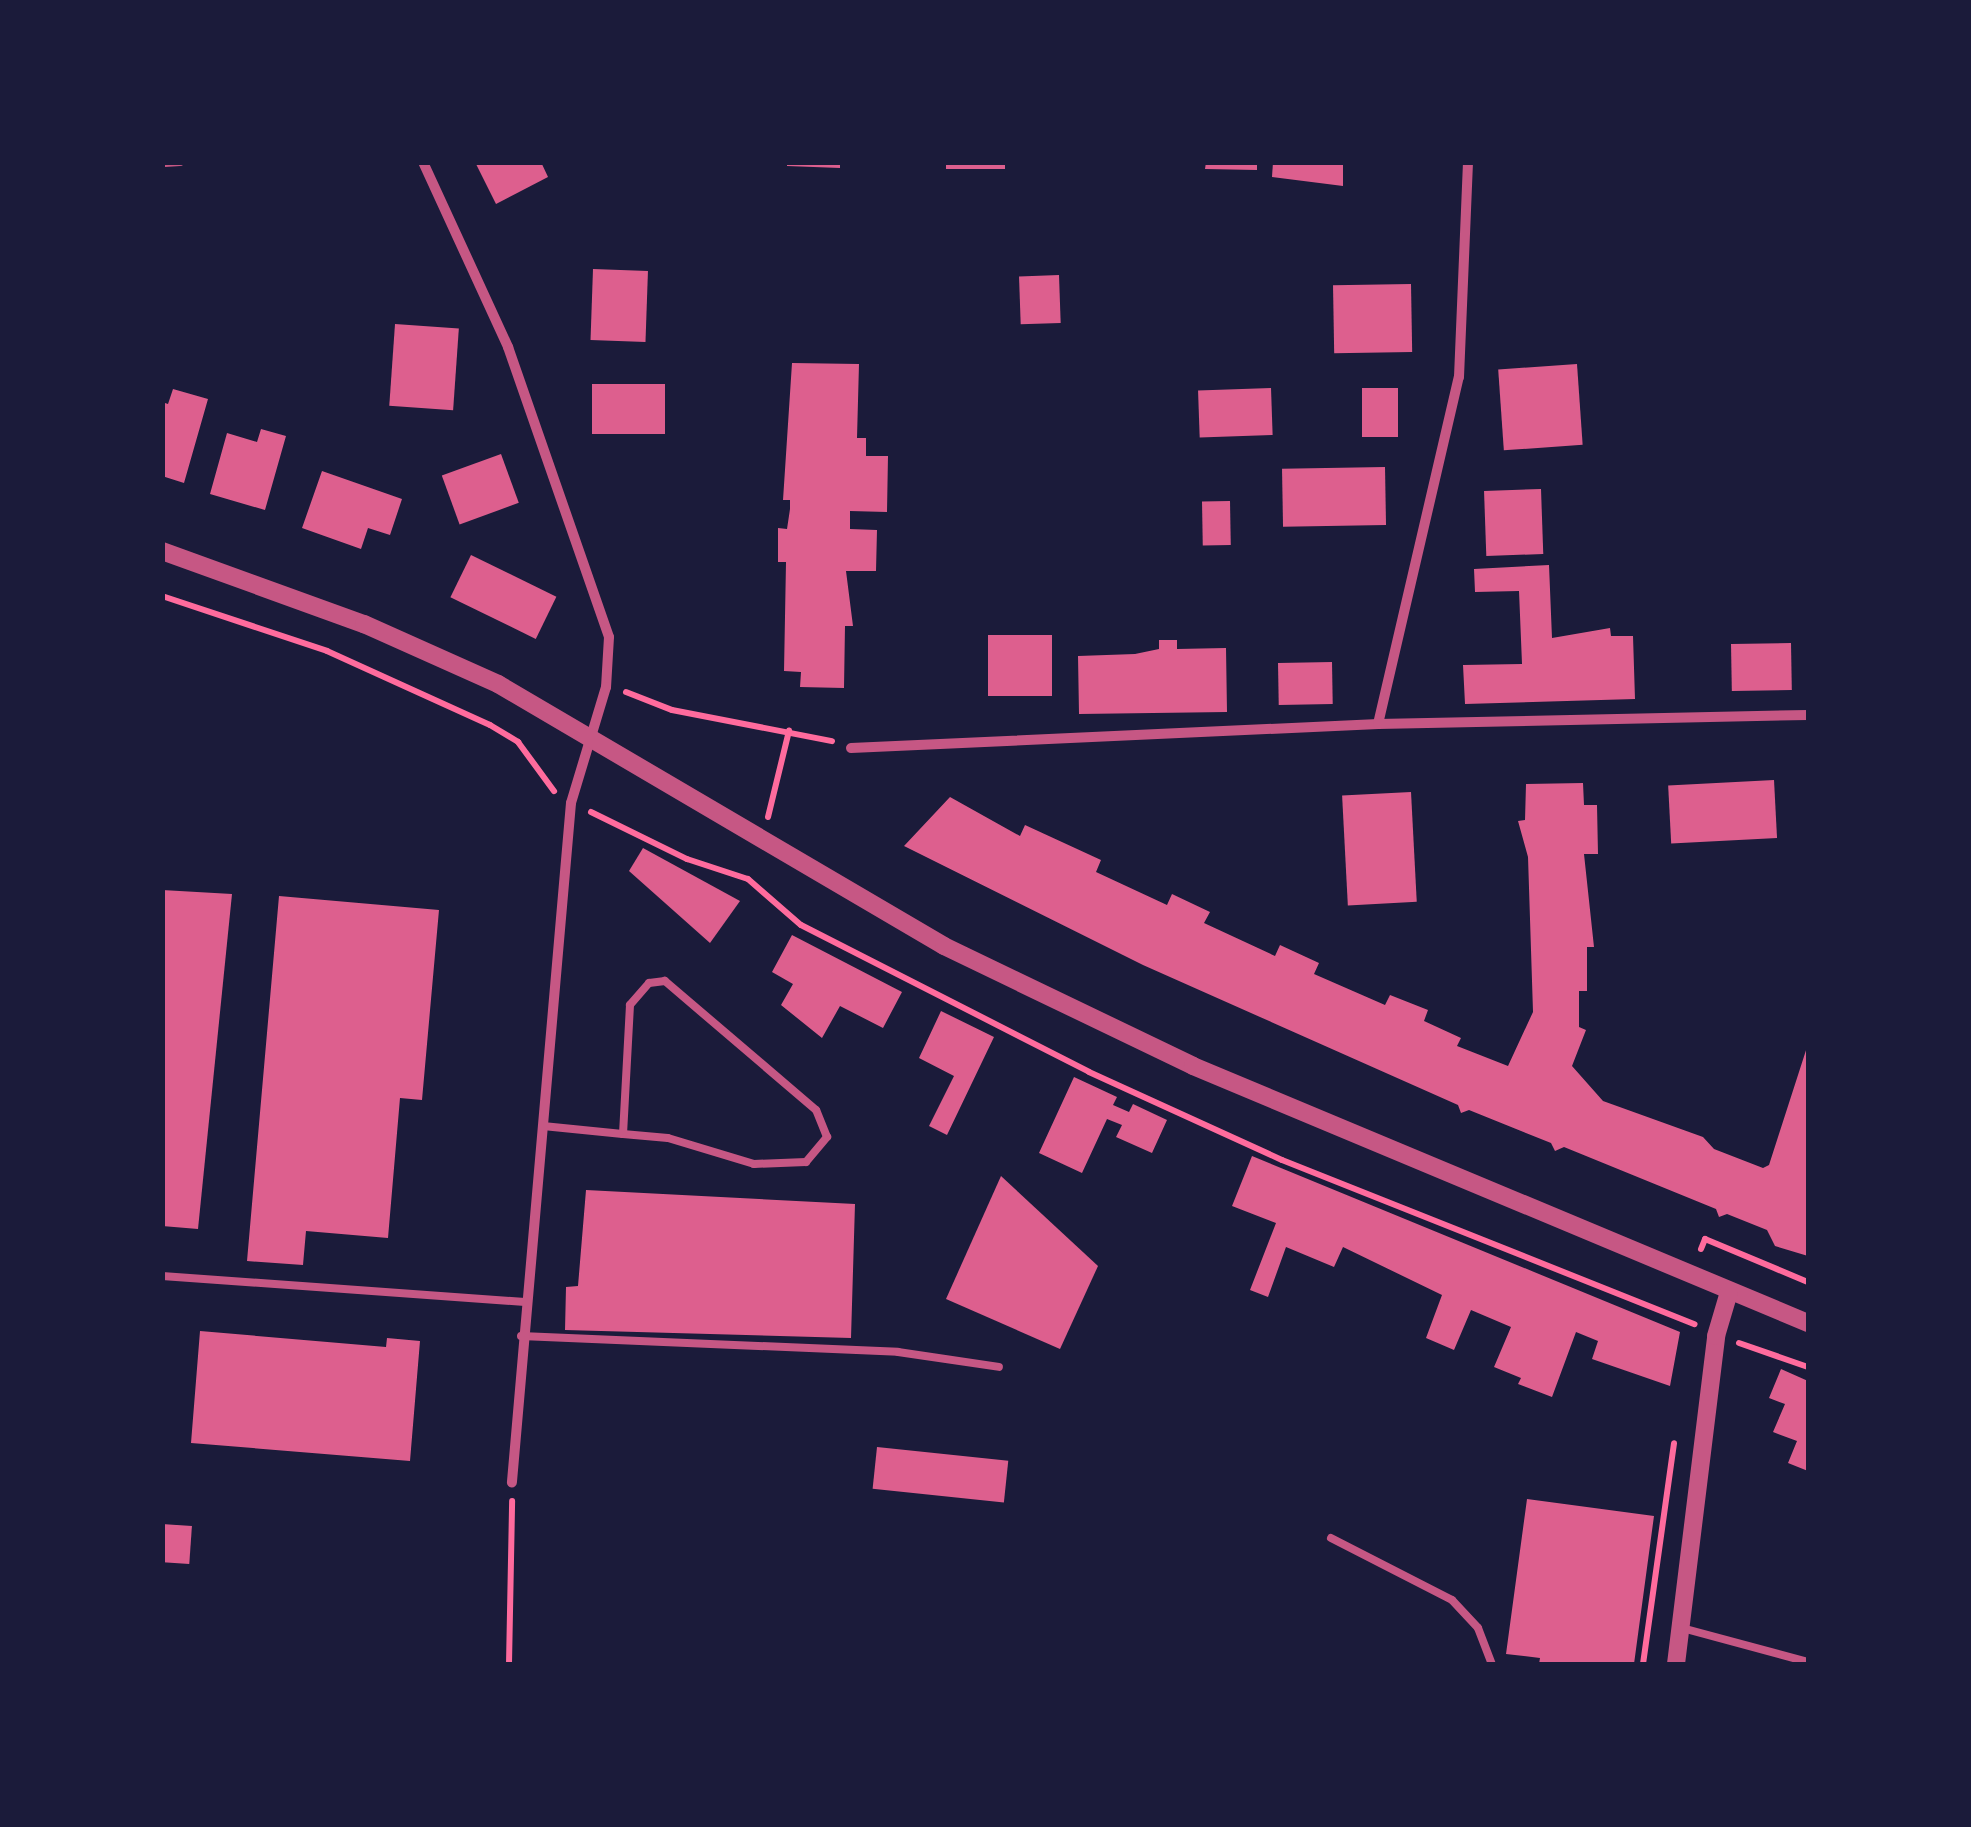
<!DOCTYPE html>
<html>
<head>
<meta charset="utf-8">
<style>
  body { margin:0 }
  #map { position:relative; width:1971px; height:1827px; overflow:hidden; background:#1b1b3a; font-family:"DejaVu Sans",sans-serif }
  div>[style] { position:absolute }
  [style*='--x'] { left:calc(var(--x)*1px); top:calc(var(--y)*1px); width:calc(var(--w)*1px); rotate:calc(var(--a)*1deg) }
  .building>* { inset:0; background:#dd5f8e; transform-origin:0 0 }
  .path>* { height:6px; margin:-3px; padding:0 3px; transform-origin:3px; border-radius:3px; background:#ff6b9d }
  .service>* { height:8px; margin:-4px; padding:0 4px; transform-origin:4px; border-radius:4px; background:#c65784 }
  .minor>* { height:10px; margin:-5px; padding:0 5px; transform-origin:5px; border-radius:5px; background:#c65784 }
  .tertiary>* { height:18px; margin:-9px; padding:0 9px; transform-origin:9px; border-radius:9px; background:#c65784 }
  span { translate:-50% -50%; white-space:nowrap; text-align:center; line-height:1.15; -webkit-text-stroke:10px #1b1b3a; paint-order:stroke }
  .frame { position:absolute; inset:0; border:165px solid #1b1b3a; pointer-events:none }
</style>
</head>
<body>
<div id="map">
  <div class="building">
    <i style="clip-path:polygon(475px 162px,541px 162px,548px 177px,496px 204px)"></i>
    <i style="clip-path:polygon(787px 162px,840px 162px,840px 168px,787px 166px)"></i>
    <i style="left:946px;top:162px;width:59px;height:7px"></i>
    <i style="clip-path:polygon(1206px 162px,1257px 162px,1257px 170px,1205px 169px)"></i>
    <i style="clip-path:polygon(1273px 162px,1343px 162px,1343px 186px,1272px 177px)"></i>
    <i style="left:593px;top:269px;width:55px;height:71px;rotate:2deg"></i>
    <i style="left:1059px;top:275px;width:48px;height:40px;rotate:88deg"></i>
    <i style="left:1411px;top:284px;width:68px;height:78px;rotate:89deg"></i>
    <i style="left:395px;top:324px;width:64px;height:82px;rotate:4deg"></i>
    <i style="clip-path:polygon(792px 363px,859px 364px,857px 438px,866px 438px,866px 456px,888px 456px,887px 512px,850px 511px,850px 529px,877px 530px,876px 571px,846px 571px,853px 626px,845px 626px,844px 688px,800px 687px,801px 672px,784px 671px,786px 562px,778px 562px,778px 528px,787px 529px,790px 509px,790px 500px,783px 500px)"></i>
    <i style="left:1577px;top:364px;width:81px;height:79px;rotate:86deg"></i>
    <i style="left:592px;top:384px;width:73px;height:50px"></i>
    <i style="left:1271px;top:388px;width:47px;height:73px;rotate:88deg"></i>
    <i style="left:1362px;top:388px;width:36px;height:49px"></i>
    <i style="clip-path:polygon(173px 389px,208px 399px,184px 483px,162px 476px,162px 402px,168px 404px)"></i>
    <i style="clip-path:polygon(261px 429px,286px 436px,265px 510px,210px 494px,227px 433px,257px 442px)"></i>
    <i style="left:501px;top:454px;width:52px;height:63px;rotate:70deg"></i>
    <i style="left:1385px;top:467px;width:58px;height:103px;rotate:89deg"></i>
    <i style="clip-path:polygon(322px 471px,402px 499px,390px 535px,368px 528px,361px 549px,302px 528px)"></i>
    <i style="left:1541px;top:489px;width:65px;height:57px;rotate:88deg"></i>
    <i style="left:1230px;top:501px;width:44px;height:28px;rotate:89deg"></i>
    <i style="left:471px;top:555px;width:95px;height:47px;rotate:26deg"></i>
    <i style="clip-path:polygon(1549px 565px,1552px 638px,1610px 628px,1611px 636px,1633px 636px,1635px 699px,1465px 704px,1463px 665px,1522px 664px,1519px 591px,1475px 592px,1474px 569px)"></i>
    <i style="left:1052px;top:635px;width:61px;height:64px;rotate:90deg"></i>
    <i style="clip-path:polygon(1159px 640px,1177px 640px,1177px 649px,1226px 648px,1227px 712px,1079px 714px,1078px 656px,1135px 654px,1159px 649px)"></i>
    <i style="left:1791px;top:643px;width:47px;height:60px;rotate:89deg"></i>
    <i style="left:1332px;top:662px;width:42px;height:54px;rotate:89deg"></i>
    <i style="left:1774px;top:780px;width:58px;height:106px;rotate:87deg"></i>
    <i style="clip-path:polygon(1583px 783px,1584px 805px,1597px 805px,1598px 854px,1584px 854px,1594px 947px,1587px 947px,1587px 991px,1579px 991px,1579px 1027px,1586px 1030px,1572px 1066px,1603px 1101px,1703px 1137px,1714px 1149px,1763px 1168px,1769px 1165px,1808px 1044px,1808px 1256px,1775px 1246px,1767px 1230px,1727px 1214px,1719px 1217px,1716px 1209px,1564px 1147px,1555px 1151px,1551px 1143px,1469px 1110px,1461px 1113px,1458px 1105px,1143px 965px,904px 846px,950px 797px,1020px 836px,1025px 825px,1101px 860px,1096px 872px,1167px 905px,1172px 894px,1210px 912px,1204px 923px,1275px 956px,1280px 945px,1319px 963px,1314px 974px,1385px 1005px,1390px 995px,1428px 1010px,1424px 1021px,1461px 1038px,1457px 1046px,1508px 1066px,1533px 1012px,1528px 857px,1518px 821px,1525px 820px,1526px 784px)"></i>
    <i style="left:1411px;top:792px;width:110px;height:69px;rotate:87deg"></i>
    <i style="clip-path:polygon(643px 848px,740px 901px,710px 943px,629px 871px)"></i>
    <i style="clip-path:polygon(162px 890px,232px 894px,198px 1229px,162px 1226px)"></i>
    <i style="clip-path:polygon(279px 896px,439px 910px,422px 1100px,400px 1098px,388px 1238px,306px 1231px,303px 1265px,247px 1261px)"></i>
    <i style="clip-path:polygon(792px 935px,902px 992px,883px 1028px,840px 1006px,822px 1038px,781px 1005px,793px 984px,772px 972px)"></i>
    <i style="clip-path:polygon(941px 1011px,994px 1037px,947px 1135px,929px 1126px,954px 1076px,919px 1058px)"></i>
    <i style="clip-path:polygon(1074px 1077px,1117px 1097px,1113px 1105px,1129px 1112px,1133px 1104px,1167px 1120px,1152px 1153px,1116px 1137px,1122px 1125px,1107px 1119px,1082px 1173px,1039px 1153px)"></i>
    <i style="clip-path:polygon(1252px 1156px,1680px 1332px,1670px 1386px,1592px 1359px,1598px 1341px,1576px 1332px,1552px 1397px,1518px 1384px,1521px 1378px,1494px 1367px,1511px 1327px,1471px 1310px,1454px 1350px,1426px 1338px,1442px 1295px,1343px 1247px,1334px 1267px,1286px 1247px,1268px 1297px,1250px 1290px,1276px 1223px,1232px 1206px)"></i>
    <i style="clip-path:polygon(1001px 1176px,1098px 1266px,1060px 1349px,946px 1299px)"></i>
    <i style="clip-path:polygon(586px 1190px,855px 1204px,851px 1338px,565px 1330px,566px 1287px,578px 1286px)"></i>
    <i style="clip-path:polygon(200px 1331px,386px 1347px,387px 1338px,420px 1341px,410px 1461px,191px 1443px)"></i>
    <i style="clip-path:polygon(1781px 1369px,1808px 1381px,1808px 1471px,1788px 1463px,1797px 1441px,1773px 1432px,1785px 1404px,1769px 1398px)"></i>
    <i style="left:877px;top:1447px;width:132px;height:42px;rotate:6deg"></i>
    <i style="clip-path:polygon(1527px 1499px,1654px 1516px,1634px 1664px,1539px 1664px,1540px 1658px,1506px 1654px)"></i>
    <i style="left:162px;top:1524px;width:30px;height:38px;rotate:4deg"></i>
  </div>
  <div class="path">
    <i style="--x:162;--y:596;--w:174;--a:18.4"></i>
    <i style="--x:327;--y:651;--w:179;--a:24.4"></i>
    <i style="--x:490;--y:725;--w:33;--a:31"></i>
    <i style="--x:518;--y:742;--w:61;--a:53.7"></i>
    <i style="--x:626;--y:692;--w:49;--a:21.4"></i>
    <i style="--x:672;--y:710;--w:163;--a:11"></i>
    <i style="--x:591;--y:812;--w:107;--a:26.1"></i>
    <i style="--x:687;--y:859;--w:64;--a:18.2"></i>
    <i style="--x:748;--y:879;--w:70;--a:41"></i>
    <i style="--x:801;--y:925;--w:323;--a:27"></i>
    <i style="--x:1089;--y:1072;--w:212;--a:24.5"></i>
    <i style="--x:1282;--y:1160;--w:444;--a:21.7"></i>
    <i style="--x:768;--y:817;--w:89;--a:-76.3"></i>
    <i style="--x:1701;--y:1249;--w:11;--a:-68"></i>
    <i style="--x:1705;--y:1239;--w:112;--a:22.7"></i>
    <i style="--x:1739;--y:1343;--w:73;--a:19.2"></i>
    <i style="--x:509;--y:1664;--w:163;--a:-88.9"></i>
    <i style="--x:1643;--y:1664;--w:223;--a:-82"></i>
  </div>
  <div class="service">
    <i style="--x:165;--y:163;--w:15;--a:-4"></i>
    <i style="--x:543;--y:1126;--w:80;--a:5.7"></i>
    <i style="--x:623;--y:1134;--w:45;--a:5.1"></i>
    <i style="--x:668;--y:1138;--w:90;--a:16.8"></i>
    <i style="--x:754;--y:1164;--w:52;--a:-2.2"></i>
    <i style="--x:806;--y:1162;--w:33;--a:-50"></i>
    <i style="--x:827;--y:1137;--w:29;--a:-112"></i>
    <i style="--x:816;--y:1110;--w:199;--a:-139.5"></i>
    <i style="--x:665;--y:981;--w:16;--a:173"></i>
    <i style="--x:649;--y:983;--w:29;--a:131"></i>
    <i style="--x:630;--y:1005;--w:129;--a:93.1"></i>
    <i style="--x:162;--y:1276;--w:364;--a:4.1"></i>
    <i style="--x:521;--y:1336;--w:377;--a:2.4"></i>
    <i style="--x:898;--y:1352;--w:102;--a:8.4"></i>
    <i style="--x:1331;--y:1538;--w:136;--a:27.1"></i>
    <i style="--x:1452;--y:1600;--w:38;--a:47"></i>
    <i style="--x:1478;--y:1628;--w:39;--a:69"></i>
    <i style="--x:1682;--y:1628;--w:131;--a:15.1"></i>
  </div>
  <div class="minor">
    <i style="--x:423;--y:162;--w:204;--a:65.3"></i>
    <i style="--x:508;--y:347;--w:307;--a:70.8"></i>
    <i style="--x:609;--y:637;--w:50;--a:93.4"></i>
    <i style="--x:606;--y:687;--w:121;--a:106.8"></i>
    <i style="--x:571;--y:803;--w:682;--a:94.97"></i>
    <i style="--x:1378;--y:724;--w:356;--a:-76.9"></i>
    <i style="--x:1459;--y:377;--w:215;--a:-87.6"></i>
    <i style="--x:851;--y:748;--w:528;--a:-2.61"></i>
    <i style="--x:1378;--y:724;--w:430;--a:-1.2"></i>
  </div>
  <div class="tertiary">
    <i style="--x:162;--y:551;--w:215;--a:19.9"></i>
    <i style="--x:364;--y:624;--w:147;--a:24.1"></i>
    <i style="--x:498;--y:684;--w:517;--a:30.43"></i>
    <i style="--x:944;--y:946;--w:276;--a:25.7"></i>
    <i style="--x:1193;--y:1066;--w:667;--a:22.68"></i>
    <i style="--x:1676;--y:1664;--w:330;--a:-83"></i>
    <i style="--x:1716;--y:1336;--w:46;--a:-73.5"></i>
  </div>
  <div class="frame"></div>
</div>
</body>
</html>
